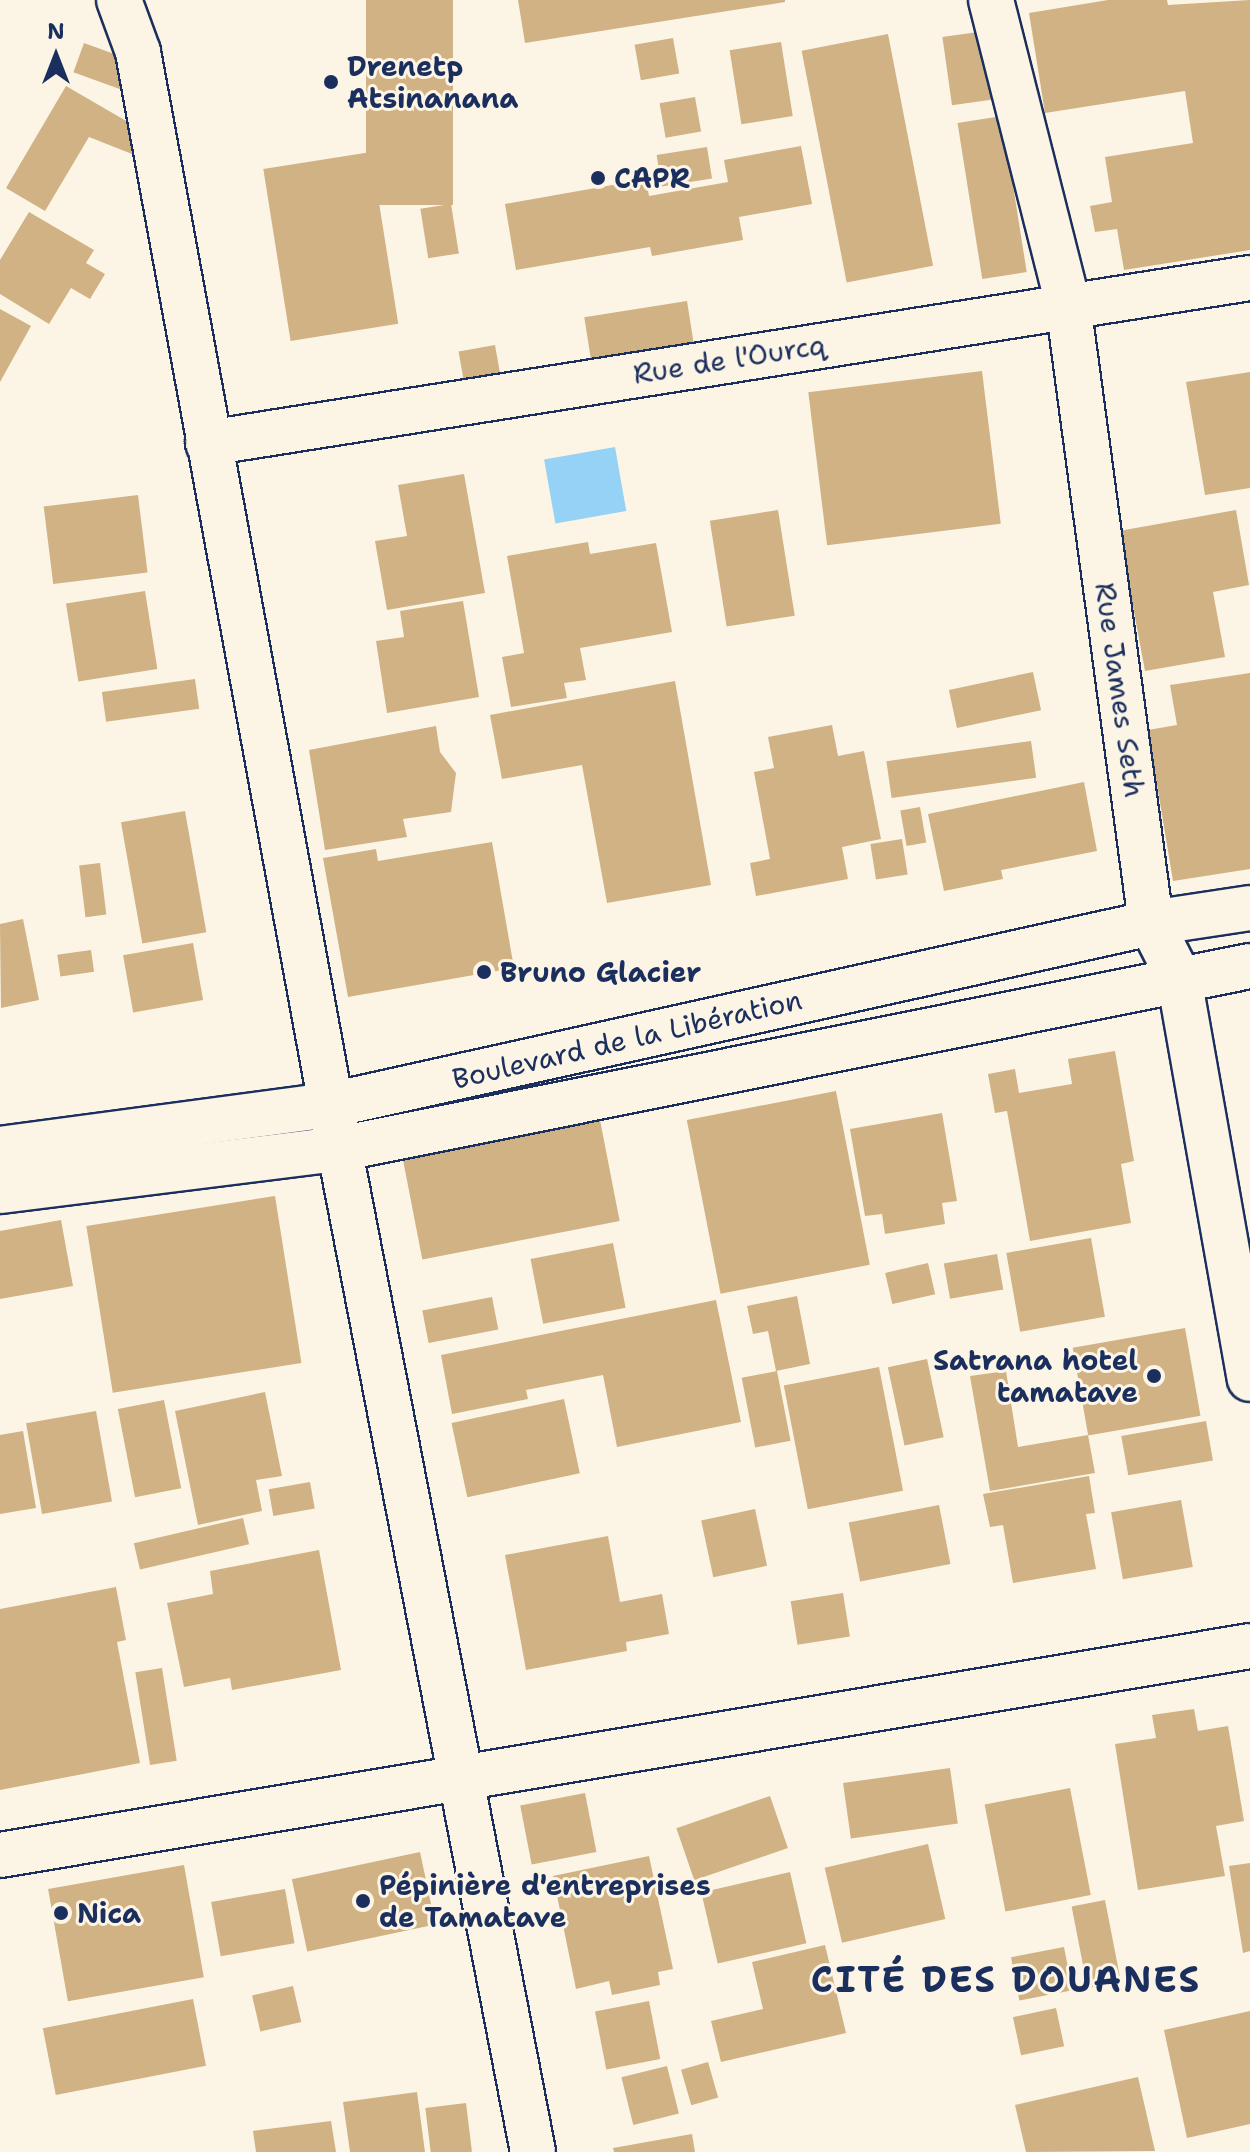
<!DOCTYPE html>
<html>
<head>
<meta charset="utf-8">
<style>
  body { margin:0 }
  #map { position:relative; width:1250px; height:2152px; overflow:hidden; background:#fcf5e5; font-family:"Shantell Sans",sans-serif }
  div>[style] { position:absolute }
  [style*='--x'] { left:calc(var(--x)*1px); top:calc(var(--y)*1px); width:calc(var(--w)*1px); rotate:calc(var(--a)*1deg) }
  .water>* { inset:0; background:#95d2f5; transform-origin:0 0 }
  .building>* { inset:0; background:#d0b284; transform-origin:0 0 }
  .roads { filter:drop-shadow(2px 0 #1b2f5e) drop-shadow(-2px 0 #1b2f5e) drop-shadow(0 2px #1b2f5e) drop-shadow(0 -2px #1b2f5e) }
  .minor>* { height:44px; margin:-22px; padding:0 22px; transform-origin:22px; border-radius:22px; background:#fcf5e5 }
  .dots>* { width:22px; height:22px; translate:-50% -50%; box-sizing:border-box; border:4px solid #fcf5e5; border-radius:50% }
  span { translate:-50% -50%; white-space:nowrap; text-align:center; line-height:1.15; -webkit-text-stroke:6px #fcf5e5; paint-order:stroke }
  .poi-label { font-size:28px; color:#1b2f5e; font-weight:700 }
  .left { translate:0 -50%; text-align:left }
  .right { translate:-100% -50%; text-align:right }
  .street-label { font-size:28px; color:#1b2f5e }
  .district-label { font-size:36px; color:#1b2f5e; font-weight:700; letter-spacing:2px }
  .north { position:absolute; left:16px; top:16px; width:80px; height:80px; -webkit-text-stroke:6px #fcf5e5; paint-order:stroke; rotate:0deg; font-size:22px; font-weight:700; line-height:32px; text-align:center; color:#1b2f5e }
  .north::after { content:''; display:block; margin:auto; width:28px; height:36px; background:#1b2f5e; clip-path:polygon(50% 0,100% 100%,50% 72%,0 100%) }
</style>
</head>
<body>
<div id="map">
  <div class="water">
    <i style="left:615px;top:447px;width:65px;height:72px;rotate:80deg"></i>
  </div>
  <div class="building">
    <i style="left:366px;top:0;width:87px;height:205px"></i>
    <i style="clip-path:polygon(518px 0,785px 0,785px 2px,525px 43px)"></i>
    <i style="clip-path:polygon(1108px 0,1167px 0,1168px 5px,1250px 0,1250px 250px,1124px 270px,1117px 229px,1095px 232px,1090px 206px,1112px 202px,1105px 157px,1193px 143px,1185px 91px,1045px 113px,1029px 13px)"></i>
    <i style="left:985px;top:31px;width:69px;height:43px;rotate:82deg"></i>
    <i style="left:888px;top:34px;width:236px;height:88px;rotate:79deg"></i>
    <i style="left:673px;top:38px;width:36px;height:39px;rotate:80deg"></i>
    <i style="left:781px;top:42px;width:75px;height:52px;rotate:81deg"></i>
    <i style="left:84px;top:43px;width:58px;height:31px;rotate:20deg"></i>
    <i style="clip-path:polygon(66px 86px,128px 122px,132px 154px,89px 137px,45px 211px,6px 188px)"></i>
    <i style="left:695px;top:97px;width:35px;height:36px;rotate:80deg"></i>
    <i style="left:1002px;top:116px;width:158px;height:45px;rotate:81deg"></i>
    <i style="clip-path:polygon(801px 146px,812px 204px,739px 217px,743px 240px,652px 256px,650px 247px,516px 270px,505px 204px,646px 179px,649px 196px,728px 182px,724px 160px)"></i>
    <i style="left:707px;top:147px;width:32px;height:51px;rotate:81deg"></i>
    <i style="left:371px;top:152px;width:174px;height:109px;rotate:81deg"></i>
    <i style="left:451px;top:204px;width:50px;height:31px;rotate:81deg"></i>
    <i style="clip-path:polygon(29px 212px,94px 250px,86px 263px,105px 274px,90px 299px,71px 288px,49px 324px,0 294px,0 260px)"></i>
    <i style="left:687px;top:301px;width:50px;height:104px;rotate:81deg"></i>
    <i style="clip-path:polygon(0 309px,31px 326px,0 382px)"></i>
    <i style="left:495px;top:345px;width:42px;height:37px;rotate:80deg"></i>
    <i style="left:982px;top:371px;width:154px;height:175px;rotate:83deg"></i>
    <i style="clip-path:polygon(1250px 372px,1250px 488px,1205px 495px,1186px 382px)"></i>
    <i style="clip-path:polygon(464px 474px,485px 593px,387px 610px,375px 541px,407px 536px,398px 485px)"></i>
    <i style="left:138px;top:495px;width:78px;height:95px;rotate:83deg"></i>
    <i style="left:778px;top:510px;width:107px;height:69px;rotate:81deg"></i>
    <i style="clip-path:polygon(1236px 510px,1249px 585px,1213px 592px,1225px 657px,1145px 671px,1119px 531px)"></i>
    <i style="clip-path:polygon(588px 542px,590px 554px,656px 543px,672px 632px,580px 648px,586px 680px,564px 683px,567px 698px,511px 707px,502px 657px,524px 653px,507px 556px)"></i>
    <i style="left:145px;top:591px;width:79px;height:80px;rotate:81deg"></i>
    <i style="clip-path:polygon(463px 601px,479px 697px,387px 713px,376px 641px,404px 637px,400px 611px)"></i>
    <i style="left:1033px;top:672px;width:39px;height:86px;rotate:78deg"></i>
    <i style="clip-path:polygon(1250px 673px,1250px 869px,1173px 881px,1148px 730px,1177px 725px,1170px 685px)"></i>
    <i style="left:195px;top:679px;width:30px;height:94px;rotate:82deg"></i>
    <i style="clip-path:polygon(675px 681px,711px 885px,607px 903px,582px 765px,502px 779px,490px 715px)"></i>
    <i style="clip-path:polygon(832px 725px,838px 756px,864px 751px,881px 839px,842px 847px,848px 879px,756px 896px,750px 863px,770px 859px,754px 772px,774px 768px,768px 737px)"></i>
    <i style="clip-path:polygon(436px 726px,440px 752px,456px 773px,451px 812px,403px 819px,407px 837px,325px 850px,309px 750px)"></i>
    <i style="left:1031px;top:741px;width:37px;height:146px;rotate:82deg"></i>
    <i style="clip-path:polygon(1084px 782px,1097px 851px,1001px 870px,1003px 879px,944px 891px,928px 814px)"></i>
    <i style="left:920px;top:807px;width:36px;height:20px;rotate:80deg"></i>
    <i style="left:185px;top:811px;width:123px;height:65px;rotate:80deg"></i>
    <i style="left:902px;top:839px;width:36px;height:32px;rotate:81deg"></i>
    <i style="clip-path:polygon(492px 842px,514px 968px,348px 997px,323px 858px,376px 849px,378px 861px)"></i>
    <i style="left:100px;top:863px;width:52px;height:21px;rotate:83deg"></i>
    <i style="clip-path:polygon(23px 919px,39px 1000px,1px 1008px,0 924px)"></i>
    <i style="left:193px;top:943px;width:58px;height:71px;rotate:80deg"></i>
    <i style="left:91px;top:950px;width:22px;height:34px;rotate:82deg"></i>
    <i style="clip-path:polygon(1115px 1051px,1134px 1161px,1121px 1164px,1131px 1223px,1030px 1241px,1007px 1111px,995px 1113px,988px 1074px,1015px 1069px,1019px 1093px,1072px 1084px,1068px 1059px)"></i>
    <i style="left:836px;top:1091px;width:177px;height:152px;rotate:79deg"></i>
    <i style="clip-path:polygon(942px 1113px,957px 1201px,942px 1203px,945px 1224px,885px 1234px,882px 1214px,865px 1216px,850px 1129px)"></i>
    <i style="left:600px;top:1120px;width:103px;height:201px;rotate:79deg"></i>
    <i style="left:275px;top:1196px;width:169px;height:191px;rotate:81deg"></i>
    <i style="clip-path:polygon(61px 1220px,73px 1286px,0 1299px,0 1231px)"></i>
    <i style="left:1091px;top:1238px;width:80px;height:86px;rotate:80deg"></i>
    <i style="left:613px;top:1243px;width:66px;height:84px;rotate:79deg"></i>
    <i style="left:997px;top:1254px;width:36px;height:54px;rotate:80deg"></i>
    <i style="left:928px;top:1263px;width:32px;height:44px;rotate:77deg"></i>
    <i style="clip-path:polygon(797px 1296px,810px 1364px,776px 1371px,768px 1331px,753px 1334px,747px 1306px)"></i>
    <i style="left:492px;top:1297px;width:33px;height:71px;rotate:79deg"></i>
    <i style="clip-path:polygon(716px 1300px,741px 1422px,617px 1447px,603px 1375px,526px 1390px,528px 1399px,452px 1414px,441px 1355px)"></i>
    <i style="left:1185px;top:1328px;width:89px;height:114px;rotate:80deg"></i>
    <i style="left:927px;top:1359px;width:80px;height:40px;rotate:78deg"></i>
    <i style="left:879px;top:1367px;width:126px;height:97px;rotate:79deg"></i>
    <i style="left:777px;top:1371px;width:71px;height:36px;rotate:79deg"></i>
    <i style="clip-path:polygon(1006px 1371px,1018px 1447px,1088px 1435px,1095px 1473px,990px 1491px,970px 1376px)"></i>
    <i style="clip-path:polygon(265px 1392px,282px 1476px,256px 1480px,262px 1511px,198px 1525px,175px 1411px)"></i>
    <i style="left:564px;top:1399px;width:76px;height:115px;rotate:78deg"></i>
    <i style="left:164px;top:1400px;width:90px;height:47px;rotate:79deg"></i>
    <i style="left:96px;top:1411px;width:92px;height:71px;rotate:80deg"></i>
    <i style="left:1206px;top:1421px;width:40px;height:86px;rotate:80deg"></i>
    <i style="clip-path:polygon(23px 1431px,36px 1508px,0 1514px,0 1435px)"></i>
    <i style="clip-path:polygon(1089px 1476px,1095px 1513px,1086px 1514px,1096px 1569px,1013px 1583px,1003px 1525px,990px 1527px,983px 1494px)"></i>
    <i style="left:310px;top:1482px;width:27px;height:42px;rotate:80deg"></i>
    <i style="left:1181px;top:1500px;width:68px;height:71px;rotate:80deg"></i>
    <i style="left:939px;top:1505px;width:60px;height:92px;rotate:79deg"></i>
    <i style="left:755px;top:1509px;width:58px;height:55px;rotate:78deg"></i>
    <i style="left:243px;top:1518px;width:27px;height:112px;rotate:77deg"></i>
    <i style="clip-path:polygon(608px 1536px,620px 1602px,662px 1594px,669px 1634px,626px 1642px,627px 1651px,526px 1670px,505px 1555px)"></i>
    <i style="clip-path:polygon(319px 1550px,341px 1670px,232px 1690px,230px 1678px,184px 1687px,167px 1603px,213px 1594px,210px 1571px)"></i>
    <i style="clip-path:polygon(116px 1587px,126px 1640px,117px 1642px,140px 1763px,0 1790px,0 1609px)"></i>
    <i style="left:843px;top:1593px;width:44px;height:53px;rotate:81deg"></i>
    <i style="left:162px;top:1668px;width:94px;height:27px;rotate:81deg"></i>
    <i style="clip-path:polygon(1194px 1709px,1198px 1731px,1228px 1726px,1244px 1821px,1216px 1826px,1225px 1876px,1138px 1890px,1115px 1744px,1156px 1738px,1152px 1715px)"></i>
    <i style="left:950px;top:1768px;width:56px;height:108px;rotate:82deg"></i>
    <i style="left:1070px;top:1788px;width:109px;height:87px;rotate:79deg"></i>
    <i style="left:585px;top:1793px;width:60px;height:66px;rotate:79deg"></i>
    <i style="left:770px;top:1796px;width:55px;height:99px;rotate:71deg"></i>
    <i style="left:928px;top:1844px;width:77px;height:106px;rotate:77deg"></i>
    <i style="left:420px;top:1852px;width:74px;height:131px;rotate:78deg"></i>
    <i style="clip-path:polygon(649px 1856px,673px 1969px,658px 1972px,660px 1985px,612px 1995px,609px 1981px,576px 1989px,553px 1876px)"></i>
    <i style="clip-path:polygon(1250px 1863px,1250px 1951px,1243px 1953px,1229px 1866px)"></i>
    <i style="left:184px;top:1865px;width:114px;height:138px;rotate:80deg"></i>
    <i style="left:790px;top:1872px;width:73px;height:91px;rotate:77deg"></i>
    <i style="left:285px;top:1889px;width:55px;height:75px;rotate:80deg"></i>
    <i style="left:1105px;top:1900px;width:83px;height:34px;rotate:79deg"></i>
    <i style="clip-path:polygon(825px 1945px,846px 2033px,721px 2062px,711px 2021px,763px 2009px,752px 1962px)"></i>
    <i style="left:1064px;top:1947px;width:44px;height:54px;rotate:79deg"></i>
    <i style="left:293px;top:1986px;width:37px;height:42px;rotate:77deg"></i>
    <i style="left:193px;top:1999px;width:68px;height:153px;rotate:79deg"></i>
    <i style="left:649px;top:2001px;width:59px;height:55px;rotate:79deg"></i>
    <i style="left:1056px;top:2008px;width:39px;height:44px;rotate:78deg"></i>
    <i style="clip-path:polygon(1250px 2011px,1250px 2124px,1187px 2138px,1164px 2030px)"></i>
    <i style="left:708px;top:2062px;width:37px;height:28px;rotate:74deg"></i>
    <i style="left:667px;top:2066px;width:49px;height:47px;rotate:76deg"></i>
    <i style="clip-path:polygon(1138px 2077px,1155px 2151px,1026px 2152px,1015px 2105px)"></i>
    <i style="clip-path:polygon(417px 2092px,425px 2152px,350px 2152px,343px 2102px)"></i>
    <i style="left:466px;top:2103px;width:49px;height:41px;rotate:83deg"></i>
    <i style="clip-path:polygon(331px 2121px,336px 2152px,256px 2152px,253px 2131px)"></i>
    <i style="clip-path:polygon(692px 2134px,695px 2152px,614px 2152px,613px 2148px)"></i>
  </div>
  <div class="roads">
    <div class="minor">
      <i style="--x:119;--y:0;--w:55;--a:69.9"></i>
      <i style="--x:138;--y:52;--w:1071;--a:79.61"></i>
      <i style="--x:331;--y:1105;--w:1066;--a:79.08"></i>
      <i style="--x:991;--y:0;--w:314;--a:75.8"></i>
      <i style="--x:1068;--y:304;--w:625;--a:82.36"></i>
      <i style="--x:1151;--y:923;--w:62;--a:63"></i>
      <i style="--x:1179;--y:978;--w:407;--a:80"></i>
      <i style="--x:208;--y:443;--w:1055;--a:-9"></i>
      <i style="--x:0;--y:1149;--w:334;--a:-7.6"></i>
      <i style="--x:331;--y:1105;--w:840;--a:-12.51"></i>
      <i style="--x:1151;--y:923;--w:100;--a:-8.6"></i>
      <i style="--x:0;--y:1191;--w:342;--a:-7.1"></i>
      <i style="--x:339;--y:1149;--w:929;--a:-11.36"></i>
      <i style="--x:0;--y:1855;--w:1267;--a:-9.49"></i>
    </div>
  </div>
  <div class="dots">
    <i style="left:331px;top:82px;background:#1b2f5e"></i>
    <i style="left:598px;top:178px;background:#1b2f5e"></i>
    <i style="left:484px;top:972px;background:#1b2f5e"></i>
    <i style="left:1154px;top:1376px;background:#1b2f5e"></i>
    <i style="left:363px;top:1901px;background:#1b2f5e"></i>
    <i style="left:61px;top:1913px;background:#1b2f5e"></i>
  </div>
  <div class="poi-label">
    <span class="left" style="left:347px;top:82px">Drenetp<br>Atsinanana</span>
    <span class="left" style="left:614px;top:178px">CAPR</span>
    <span class="left" style="left:500px;top:972px">Bruno Glacier</span>
    <span class="right" style="left:1138px;top:1376px">Satrana hotel<br>tamatave</span>
    <span class="left" style="left:379px;top:1901px">Pépinière d'entreprises<br>de Tamatave</span>
    <span class="left" style="left:77px;top:1913px">Nica</span>
  </div>
  <div class="street-label">
    <span style="left:729px;top:359px;rotate:-9deg">Rue de l'Ourcq</span>
    <span style="left:1120px;top:690px;rotate:82deg">Rue James Seth</span>
    <span style="left:627px;top:1039px;rotate:-13deg">Boulevard de la Libération</span>
  </div>
  <div class="district-label">
    <span style="left:1006px;top:1980px">CITÉ DES DOUANES</span>
  </div>
  <div class="north">N</div>
</div>
</body>
</html>
